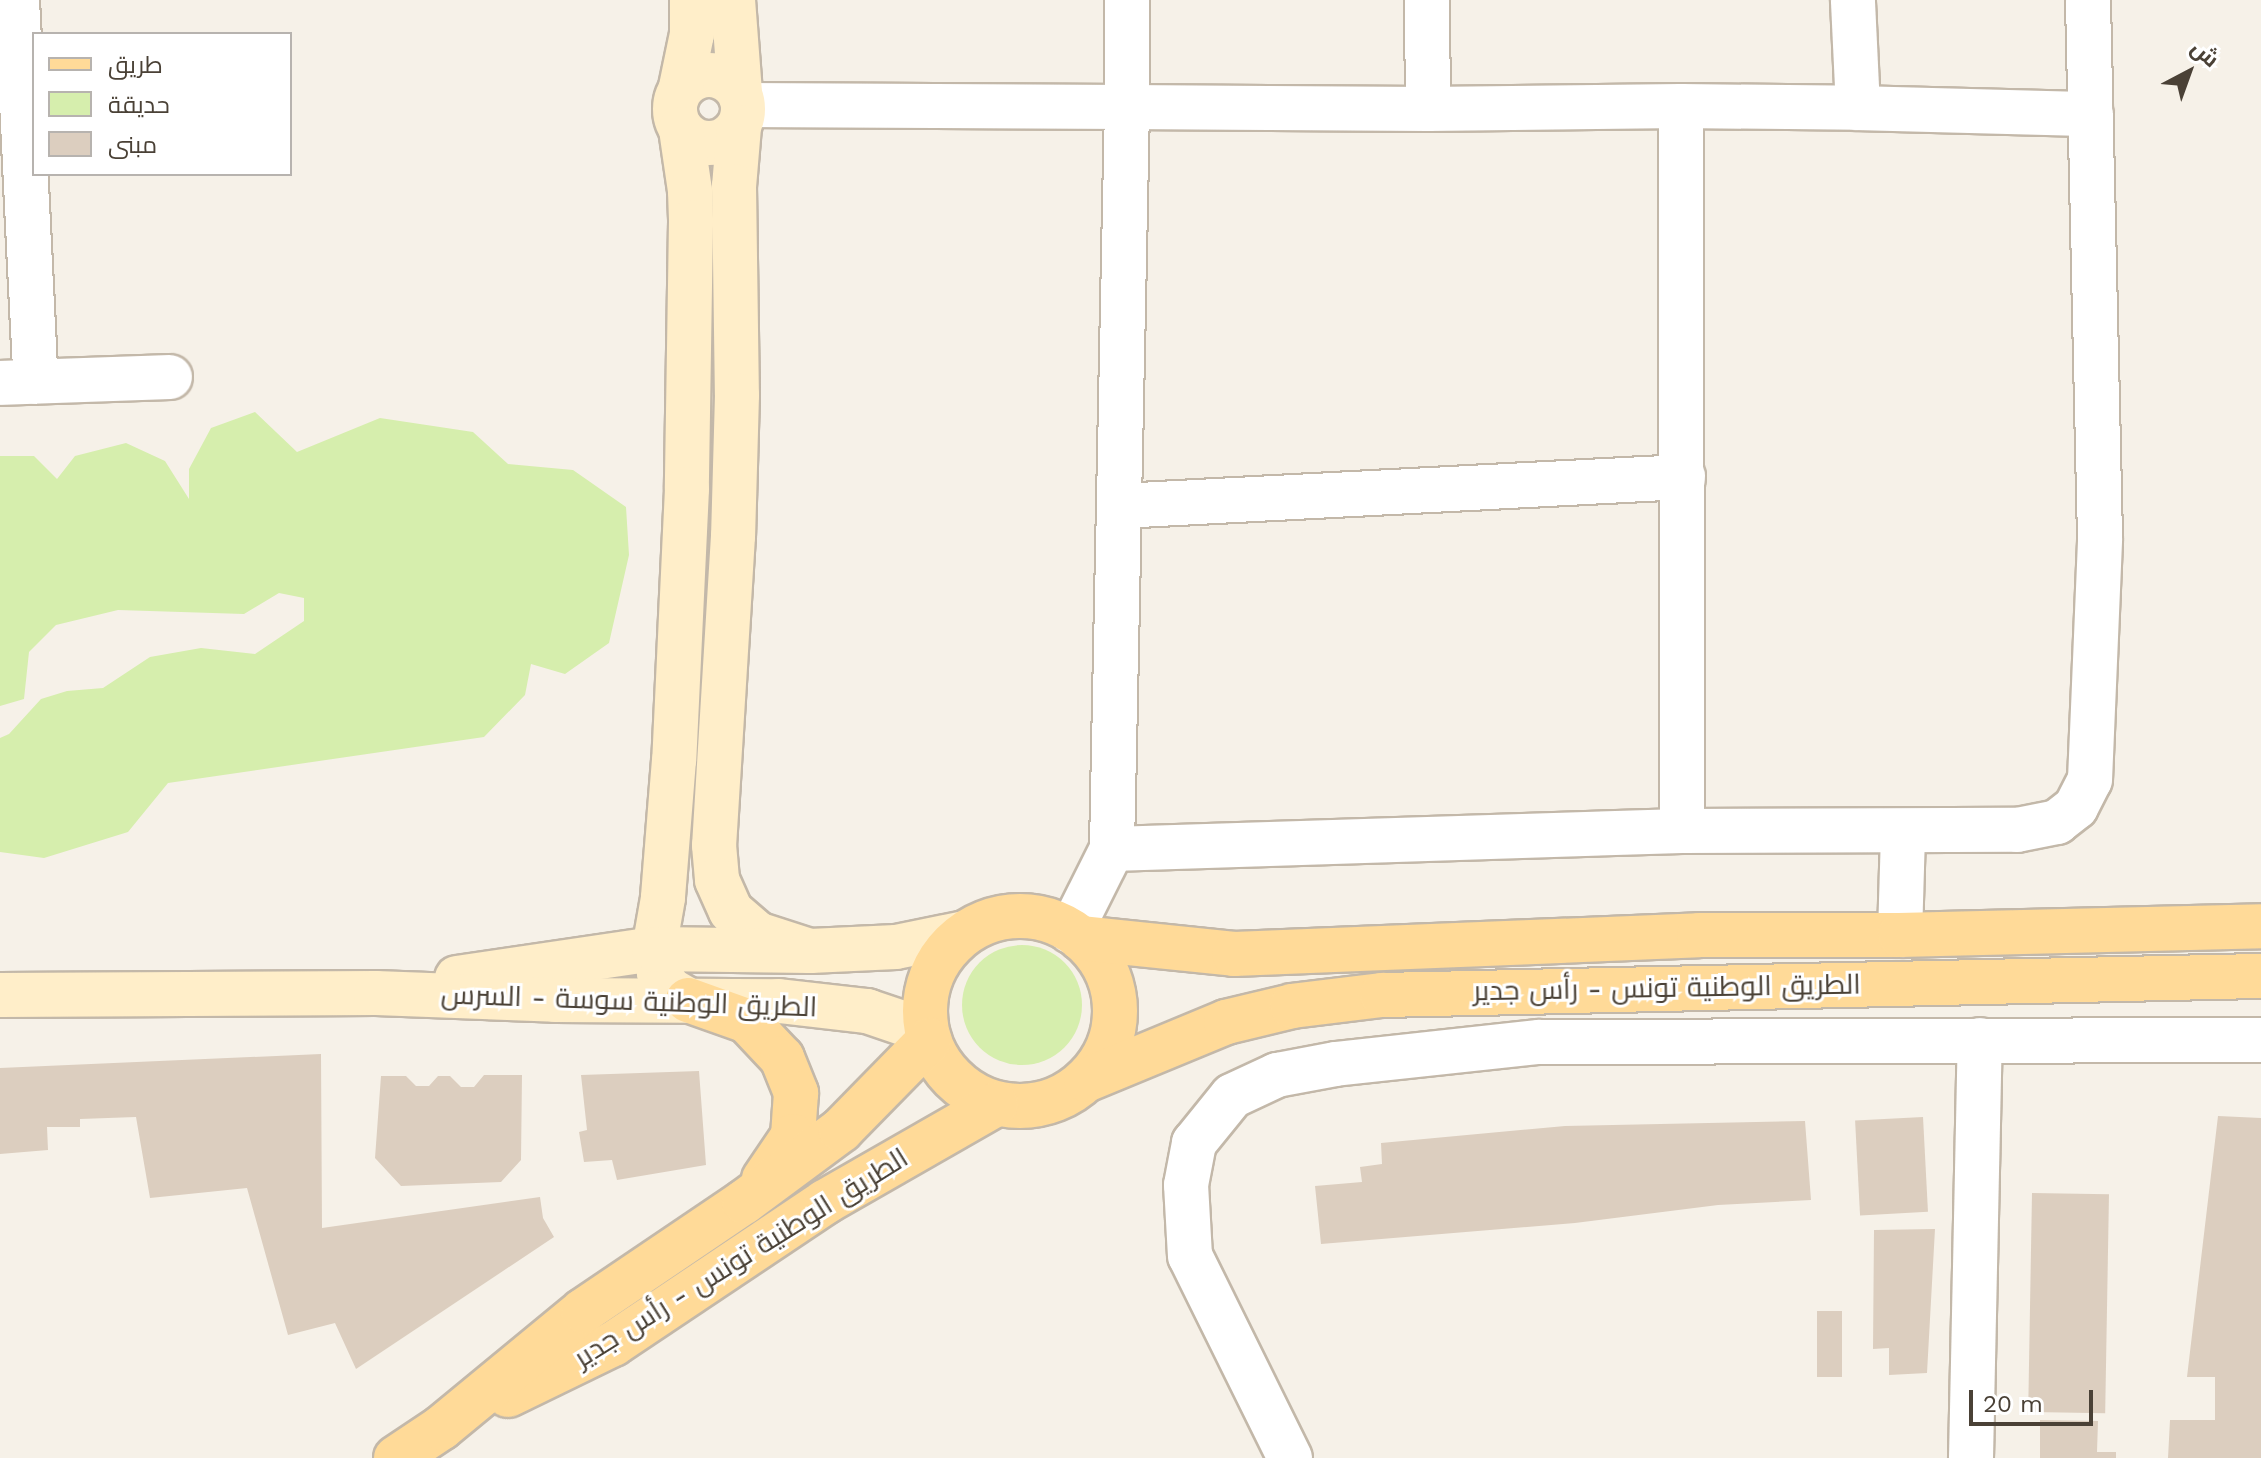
<!DOCTYPE html>
<html>
<head>
<meta charset="utf-8">
<style>
  body { margin:0 }
  #map { position:relative; width:2261px; height:1458px; overflow:hidden; background:#f6f1e8; font-family:"Work Sans",Cairo,sans-serif }
  div>[style] { position:absolute }
  [style*='--x'] { left:calc(var(--x)*1px); top:calc(var(--y)*1px); width:calc(var(--w)*1px); rotate:calc(var(--a)*1deg) }
  .green>* { inset:0; background:#d6eead }
  .round { border-radius:50% }
  .building>* { inset:0; background:#dccebf; transform-origin:0 0 }
  .roads { filter:drop-shadow(2px 0 #c3b8a9) drop-shadow(-2px 0 #c3b8a9) drop-shadow(0 2px #c3b8a9) drop-shadow(0 -2px #c3b8a9) }
  .minor>* { height:44px; margin:-22px; padding:0 22px; transform-origin:22px; border-radius:22px; background:#fff }
  .secondary>* { height:44px; margin:-22px; padding:0 22px; transform-origin:22px; border-radius:22px; background:#ffeec9 }
  .secondary>.ring { margin:-22px; padding:0; box-sizing:content-box; background:none; border:44px solid #ffeec9; border-radius:50% }
  .primary>* { height:44px; margin:-22px; padding:0 22px; transform-origin:22px; border-radius:22px; background:#ffda98 }
  .primary>.ring { margin:-22px; padding:0; box-sizing:content-box; background:none; border:44px solid #ffda98; border-radius:50% }
  span { translate:-50% -50%; white-space:nowrap; text-align:center; line-height:1.15; -webkit-text-stroke:6px #fff; paint-order:stroke }
  .street-label { font-size:28px; color:#4a4136 }
  .legend { position:absolute; left:32px; top:32px; width:260px; height:144px; box-sizing:border-box; background:#fff; border:2px solid #b7b3af; margin:0; padding:10px 14px; list-style:none; font-size:24px; color:#4a4136 }
  .legend li { display:flex; align-items:center; gap:16px; height:40px }
  .legend b { width:40px; border:2px solid #b7b3af }
  .north { position:absolute; left:2149px; top:32px; width:80px; height:80px; -webkit-text-stroke:6px #fff; paint-order:stroke; rotate:41deg; font-size:22px; font-weight:700; line-height:32px; text-align:center; color:#4a4136 }
  .north::after { content:''; display:block; margin:auto; width:28px; height:36px; background:#4a4136; clip-path:polygon(50% 0,100% 100%,50% 72%,0 100%) }
  .scale { position:absolute; left:1969px; top:1390px; width:124px; height:36px; box-sizing:border-box; border:4px solid #4a4136; border-top:0; padding-left:10px; font-size:24px; line-height:28px; white-space:nowrap; color:#4a4136; -webkit-text-stroke:6px #fff; paint-order:stroke }
</style>
</head>
<body>
<div id="map">
  <div class="green">
    <i style="clip-path:polygon(255px 412px,297px 452px,380px 418px,473px 432px,508px 464px,573px 470px,626px 507px,629px 555px,609px 643px,565px 674px,531px 664px,525px 695px,484px 737px,168px 783px,128px 832px,44px 858px,0 852px,0 738px,9px 734px,41px 699px,67px 691px,103px 688px,150px 657px,201px 648px,255px 654px,304px 621px,304px 598px,279px 593px,244px 614px,118px 610px,56px 625px,29px 652px,24px 699px,0 706px,0 456px,34px 456px,57px 479px,75px 456px,126px 443px,165px 461px,189px 499px,189px 469px,211px 428px)"></i>
    <i class="round" style="left:962px;top:945px;width:120px;height:120px"></i>
  </div>
  <div class="building">
    <i style="clip-path:polygon(321px 1054px,322px 1228px,540px 1197px,543px 1218px,554px 1237px,356px 1369px,335px 1323px,288px 1335px,247px 1188px,150px 1198px,136px 1117px,80px 1119px,80px 1127px,47px 1127px,48px 1150px,0 1154px,0 1068px)"></i>
    <i style="clip-path:polygon(699px 1071px,706px 1165px,617px 1180px,612px 1160px,584px 1162px,579px 1132px,587px 1130px,581px 1075px)"></i>
    <i style="clip-path:polygon(484px 1075px,522px 1075px,521px 1160px,501px 1182px,401px 1186px,375px 1158px,381px 1076px,406px 1076px,416px 1086px,429px 1086px,438px 1076px,450px 1076px,461px 1087px,474px 1087px)"></i>
    <i style="clip-path:polygon(2218px 1116px,2261px 1118px,2261px 1458px,2168px 1458px,2170px 1420px,2215px 1420px,2215px 1377px,2187px 1377px)"></i>
    <i style="left:1923px;top:1117px;width:95px;height:68px;rotate:87deg"></i>
    <i style="clip-path:polygon(1805px 1121px,1811px 1200px,1718px 1205px,1575px 1223px,1321px 1244px,1315px 1186px,1362px 1182px,1360px 1167px,1382px 1164px,1381px 1143px,1565px 1126px)"></i>
    <i style="left:2032px;top:1193px;width:77px;height:219px;rotate:1deg"></i>
    <i style="clip-path:polygon(1935px 1229px,1927px 1373px,1889px 1375px,1889px 1348px,1873px 1349px,1874px 1230px)"></i>
    <i style="left:1842px;top:1311px;width:66px;height:25px;rotate:90deg"></i>
    <i style="clip-path:polygon(2040px 1420px,2098px 1421px,2097px 1452px,2116px 1452px,2116px 1458px,2040px 1458px)"></i>
  </div>
  <div class="roads">
    <div class="minor">
      <i style="--x:17;--y:0;--w:382;--a:87.2"></i>
      <i style="--x:1127;--y:0;--w:107;--a:90"></i>
      <i style="--x:1127;--y:107;--w:301;--a:0.4"></i>
      <i style="--x:1428;--y:109;--w:253;--a:-0.7"></i>
      <i style="--x:1681;--y:106;--w:177;--a:0.6"></i>
      <i style="--x:1858;--y:108;--w:108;--a:-92.7"></i>
      <i style="--x:1427;--y:0;--w:109;--a:89.5"></i>
      <i style="--x:743;--y:105;--w:384;--a:0.3"></i>
      <i style="--x:1127;--y:107;--w:742;--a:91.16"></i>
      <i style="--x:1112;--y:849;--w:92;--a:116.6"></i>
      <i style="--x:1681;--y:106;--w:725;--a:89.92"></i>
      <i style="--x:1858;--y:108;--w:233;--a:1.5"></i>
      <i style="--x:0;--y:383;--w:170;--a:-2"></i>
      <i style="--x:1119;--y:506;--w:565;--a:-2.94"></i>
      <i style="--x:1112;--y:849;--w:570;--a:-1.81"></i>
      <i style="--x:1682;--y:831;--w:335;--a:-0.2"></i>
      <i style="--x:2017;--y:830;--w:41;--a:-11.3"></i>
      <i style="--x:2057;--y:822;--w:24;--a:-38"></i>
      <i style="--x:2076;--y:807;--w:30;--a:-63"></i>
      <i style="--x:2090;--y:780;--w:242;--a:-87.6"></i>
      <i style="--x:2100;--y:538;--w:538;--a:-91.28"></i>
      <i style="--x:1900;--y:935;--w:104;--a:-88.3"></i>
      <i style="--x:1290;--y:1458;--w:225;--a:-116.3"></i>
      <i style="--x:1190;--y:1256;--w:71;--a:-93.2"></i>
      <i style="--x:1186;--y:1185;--w:43;--a:-79.2"></i>
      <i style="--x:1194;--y:1143;--w:60;--a:-51"></i>
      <i style="--x:1232;--y:1096;--w:50;--a:-25"></i>
      <i style="--x:1277;--y:1075;--w:59;--a:-10.7"></i>
      <i style="--x:1335;--y:1064;--w:205;--a:-6.2"></i>
      <i style="--x:1539;--y:1042;--w:722;--a:-0.16"></i>
      <i style="--x:1971;--y:1458;--w:418;--a:-88.8"></i>
    </div>
    <div class="secondary">
      <i style="--x:733;--y:0;--w:94;--a:85.7"></i>
      <i class="ring" style="left:675px;top:75px;width:24px;height:24px"></i>
      <i style="--x:681;--y:87;--w:54;--a:-78.3"></i>
      <i style="--x:692;--y:34;--w:34;--a:-90"></i>
      <i style="--x:739;--y:127;--w:59;--a:94.8"></i>
      <i style="--x:734;--y:186;--w:209;--a:89.2"></i>
      <i style="--x:737;--y:395;--w:141;--a:91.6"></i>
      <i style="--x:733;--y:536;--w:310;--a:93.5"></i>
      <i style="--x:714;--y:845;--w:35;--a:85"></i>
      <i style="--x:717;--y:880;--w:34;--a:66"></i>
      <i style="--x:731;--y:911;--w:35;--a:41"></i>
      <i style="--x:757;--y:934;--w:56;--a:17.8"></i>
      <i style="--x:681;--y:129;--w:63;--a:81.7"></i>
      <i style="--x:690;--y:191;--w:31;--a:88"></i>
      <i style="--x:691;--y:222;--w:267;--a:90.9"></i>
      <i style="--x:687;--y:489;--w:271;--a:92.7"></i>
      <i style="--x:674;--y:760;--w:138;--a:94.6"></i>
      <i style="--x:663;--y:898;--w:52;--a:100"></i>
      <i style="--x:654;--y:949;--w:25;--a:78"></i>
      <i style="--x:659;--y:973;--w:19;--a:58"></i>
      <i style="--x:669;--y:989;--w:22;--a:30"></i>
      <i style="--x:457;--y:978;--w:199;--a:-8.4"></i>
      <i style="--x:654;--y:949;--w:156;--a:0.7"></i>
      <i style="--x:810;--y:951;--w:86;--a:-2.7"></i>
      <i style="--x:896;--y:947;--w:70;--a:-11.5"></i>
      <i style="--x:0;--y:995;--w:376;--a:-0.3"></i>
      <i style="--x:376;--y:993;--w:179;--a:2.2"></i>
      <i style="--x:555;--y:1000;--w:224;--a:0.3"></i>
      <i style="--x:779;--y:1001;--w:89;--a:6.5"></i>
      <i style="--x:867;--y:1011;--w:62;--a:18.7"></i>
    </div>
    <div class="primary">
      <i class="ring" style="left:925px;top:916px;width:146px;height:146px"></i>
      <i style="--x:1080;--y:938;--w:155;--a:5.9"></i>
      <i style="--x:1234;--y:954;--w:465;--a:-2.3"></i>
      <i style="--x:1699;--y:935;--w:201;--a:0"></i>
      <i style="--x:1900;--y:935;--w:361;--a:-1.4"></i>
      <i style="--x:688;--y:1000;--w:63;--a:19.6"></i>
      <i style="--x:747;--y:1021;--w:51;--a:46.6"></i>
      <i style="--x:782;--y:1058;--w:38;--a:68"></i>
      <i style="--x:796;--y:1093;--w:43;--a:94"></i>
      <i style="--x:793;--y:1136;--w:52;--a:124"></i>
      <i style="--x:1086;--y:1080;--w:152;--a:-22.5"></i>
      <i style="--x:1226;--y:1022;--w:68;--a:-13.6"></i>
      <i style="--x:1292;--y:1006;--w:91;--a:-7"></i>
      <i style="--x:1382;--y:995;--w:879;--a:-1.24"></i>
      <i style="--x:508;--y:1395;--w:117;--a:-25.9"></i>
      <i style="--x:613;--y:1344;--w:255;--a:-33.8"></i>
      <i style="--x:825;--y:1202;--w:197;--a:-29.8"></i>
      <i style="--x:396;--y:1458;--w:54;--a:-33.7"></i>
      <i style="--x:441;--y:1428;--w:184;--a:-39.5"></i>
      <i style="--x:583;--y:1311;--w:194;--a:-34.1"></i>
      <i style="--x:744;--y:1202;--w:121;--a:-36.6"></i>
      <i style="--x:841;--y:1130;--w:126;--a:-45.6"></i>
    </div>
  </div>
  <div class="street-label">
    <span style="left:1667px;top:988px;rotate:-1deg">الطريق الوطنية تونس - رأس جدير</span>
    <span style="left:629px;top:1001px;rotate:2deg">الطريق الوطنية سوسة - السرس</span>
    <span style="left:741px;top:1258px;rotate:-32deg">الطريق الوطنية تونس - رأس جدير</span>
  </div>
  <ul class="legend">
  <li><b style="height:10px;background:#ffda98"></b>طريق</li>
  <li><b style="height:22px;background:#d6eead"></b>حديقة</li>
  <li><b style="height:22px;background:#dccebf"></b>مبنى</li>
  </ul>
  <div class="north">ش</div>
  <div class="scale">20 m</div>
</div>
</body>
</html>
